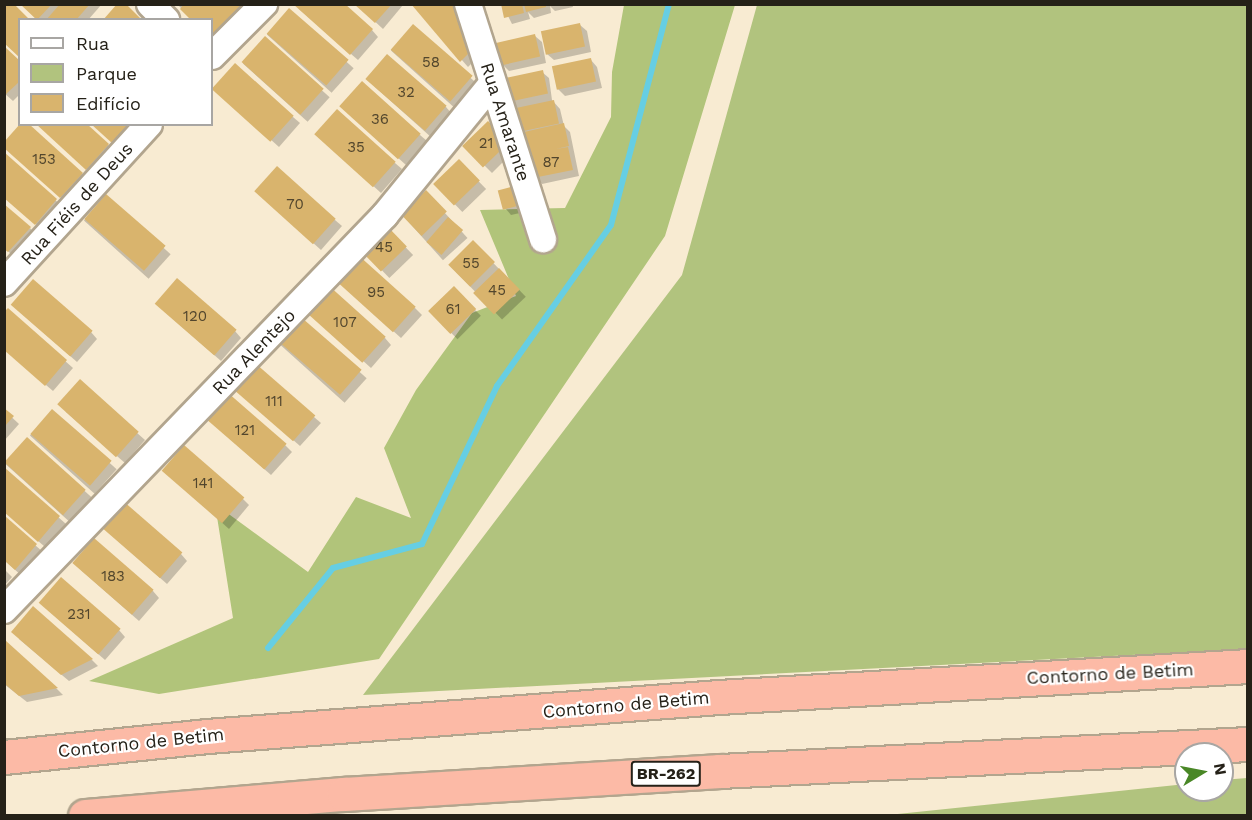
<!DOCTYPE html>
<html>
<head>
<meta charset="utf-8">
<style>
  body { margin:0 }
  #map { position:relative; width:1252px; height:820px; overflow:hidden; background:#f8ebd2; font-family:"Work Sans",sans-serif }
  div>[style] { position:absolute }
  [style*='--x'] { left:calc(var(--x)*1px); top:calc(var(--y)*1px); width:calc(var(--w)*1px); rotate:calc(var(--a)*1deg) }
  .green>* { inset:0; background:#b1c37e }
  .forest>* { inset:0; background:#b1c47a }
  .shadow>* { inset:0; background:#0003; transform-origin:0 0 }
  .stream>* { height:6px; margin:-3px; padding:0 3px; transform-origin:3px; border-radius:3px; background:#66cee3 }
  .building>* { inset:0; background:#d9b46d; transform-origin:0 0 }
  .roads { filter:drop-shadow(2px 0 #b2a58e) drop-shadow(-2px 0 #b2a58e) drop-shadow(0 2px #b2a58e) drop-shadow(0 -2px #b2a58e) }
  .minor>* { height:26px; margin:-13px; padding:0 13px; transform-origin:13px; border-radius:13px; background:#fff }
  .highway>* { height:33px; margin:-16.5px; padding:0 16.5px; transform-origin:16.5px; border-radius:16.5px; background:#fcbaa6 }
  span { translate:-50% -50%; white-space:nowrap; text-align:center; line-height:1.15; -webkit-text-stroke:4.5px #fff; paint-order:stroke }
  .number-label { font-size:15px; color:#52462d }
  .number-label span { -webkit-text-stroke-width:0 }
  .shield-label span { padding:2px 4px; background:#fff; border:2px solid; border-radius:4px; -webkit-text-stroke-width:0 }
  .shield-label { font-size:16px; color:#252118; font-weight:700 }
  .street-label { font-size:18px; color:#252118 }
  .frame { position:absolute; inset:0; border:6px solid #252118; pointer-events:none }
  .legend { position:absolute; left:18px; top:18px; width:195px; height:108px; box-sizing:border-box; background:#fff; border:2px solid #a8a6a3; margin:0; padding:8px 10px; list-style:none; font-size:18px; color:#252118 }
  .legend li { display:flex; align-items:center; gap:12px; height:30px }
  .legend b { width:30px; border:2px solid #a8a6a3 }
  .north { position:absolute; left:1174px; top:742px; width:60px; height:60px; box-sizing:border-box; background:#fff; border:2px solid #a8a6a3; border-radius:50%; rotate:80deg; font-size:16px; font-weight:700; line-height:24px; text-align:center; color:#252118 }
  .north::after { content:''; display:block; margin:auto; width:21px; height:27px; background:#498726; clip-path:polygon(50% 0,100% 100%,50% 72%,0 100%) }
</style>
</head>
<body>
<div id="map">
  <div class="green">
    <i style="clip-path:polygon(757px 5px,1247px 5px,1247px 649px,363px 695px,682px 275px)"></i>
    <i style="clip-path:polygon(1247px 778px,1247px 815px,888px 815px,1186px 784px,1186px 790px,1222px 790px,1222px 780px)"></i>
  </div>
  <div class="forest">
    <i style="clip-path:polygon(624px 5px,735px 5px,665px 236px,379px 659px,159px 694px,89px 681px,233px 618px,215px 504px,308px 572px,356px 497px,411px 518px,384px 448px,416px 390px,472px 313px,516px 296px,480px 210px,565px 208px,611px 117px,612px 72px)"></i>
  </div>
  <div class="shadow">
    <i style="clip-path:polygon(22px 4px,102px 4px,88px 20px,37px 20px)"></i>
    <i style="clip-path:polygon(177px 4px,260px 4px,221px 46px,212px 37px,212px 20px,186px 13px)"></i>
    <i style="clip-path:polygon(356px 4px,402px 4px,403px 5px,383px 29px)"></i>
    <i style="clip-path:polygon(413px 4px,458px 4px,475px 60px,468px 67px)"></i>
    <i style="clip-path:polygon(502px 4px,572px 4px,573px 7px,555px 11px,550px 6px,551px 13px,534px 18px,528px 12px,530px 19px,512px 24px)"></i>
    <i style="clip-path:polygon(299px 9px,372px 30px,378px 37px,358px 60px)"></i>
    <i style="left:289px;top:10px;width:87px;height:33px;rotate:42deg"></i>
    <i style="clip-path:polygon(580px 25px,587px 31px,591px 52px,554px 60px,547px 54px)"></i>
    <i style="left:413px;top:26px;width:87px;height:33px;rotate:42deg"></i>
    <i style="clip-path:polygon(535px 36px,542px 42px,546px 63px,509px 71px,502px 64px)"></i>
    <i style="left:265px;top:39px;width:87px;height:33px;rotate:42deg"></i>
    <i style="clip-path:polygon(591px 60px,597px 67px,602px 88px,565px 96px,558px 89px)"></i>
    <i style="clip-path:polygon(20px 63px,20px 94px,13px 101px,4px 93px)"></i>
    <i style="clip-path:polygon(542px 72px,549px 78px,552px 100px,560px 109px,564px 126px,570px 132px,579px 176px,542px 184px,535px 177px,518px 109px,510px 101px)"></i>
    <i style="clip-path:polygon(374px 86px,446px 107px,452px 114px,432px 138px)"></i>
    <i style="clip-path:polygon(221px 95px,293px 117px,300px 123px,279px 147px)"></i>
    <i style="clip-path:polygon(348px 113px,420px 135px,427px 141px,406px 165px)"></i>
    <i style="clip-path:polygon(37px 124px,108px 145px,114px 152px,94px 175px)"></i>
    <i style="clip-path:polygon(92px 124px,139px 124px,120px 149px)"></i>
    <i style="clip-path:polygon(324px 141px,395px 163px,402px 169px,381px 193px)"></i>
    <i style="clip-path:polygon(465px 146px,515px 150px,492px 173px)"></i>
    <i style="clip-path:polygon(10px 152px,82px 174px,88px 180px,68px 204px)"></i>
    <i style="clip-path:polygon(4px 154px,63px 207px,43px 230px,4px 197px)"></i>
    <i style="left:459px;top:161px;width:39px;height:33px;rotate:46deg"></i>
    <i style="clip-path:polygon(500px 191px,529px 211px,511px 215px,505px 208px)"></i>
    <i style="left:426px;top:192px;width:62px;height:33px;rotate:48deg"></i>
    <i style="left:106px;top:196px;width:87px;height:33px;rotate:42deg"></i>
    <i style="clip-path:polygon(263px 198px,335px 220px,342px 226px,321px 250px)"></i>
    <i style="left:386px;top:227px;width:39px;height:33px;rotate:46deg"></i>
    <i style="clip-path:polygon(30px 228px,36px 235px,16px 258px,4px 248px)"></i>
    <i style="left:473px;top:242px;width:76px;height:33px;rotate:46deg"></i>
    <i style="clip-path:polygon(343px 286px,415px 308px,422px 315px,401px 338px)"></i>
    <i style="left:454px;top:289px;width:38px;height:33px;rotate:45deg"></i>
    <i style="clip-path:polygon(8px 310px,73px 368px,53px 391px,4px 349px)"></i>
    <i style="clip-path:polygon(163px 310px,235px 331px,241px 338px,221px 361px)"></i>
    <i style="clip-path:polygon(19px 311px,91px 332px,97px 339px,77px 362px)"></i>
    <i style="clip-path:polygon(313px 316px,385px 338px,391px 345px,371px 368px)"></i>
    <i style="left:302px;top:320px;width:87px;height:33px;rotate:42deg"></i>
    <i style="clip-path:polygon(80px 382px,145px 440px,125px 463px,66px 412px)"></i>
    <i style="clip-path:polygon(242px 395px,314px 417px,321px 423px,300px 446px)"></i>
    <i style="clip-path:polygon(4px 410px,19px 424px,4px 441px)"></i>
    <i style="left:52px;top:411px;width:87px;height:33px;rotate:42deg"></i>
    <i style="clip-path:polygon(213px 424px,285px 445px,292px 452px,271px 475px)"></i>
    <i style="left:27px;top:439px;width:88px;height:33px;rotate:42deg"></i>
    <i style="clip-path:polygon(4px 469px,66px 524px,45px 547px,4px 511px)"></i>
    <i style="clip-path:polygon(171px 477px,243px 499px,249px 505px,229px 529px)"></i>
    <i style="clip-path:polygon(4px 518px,43px 552px,22px 576px,4px 560px)"></i>
    <i style="clip-path:polygon(108px 532px,181px 554px,187px 561px,167px 584px)"></i>
    <i style="clip-path:polygon(4px 569px,12px 577px,4px 586px)"></i>
    <i style="clip-path:polygon(81px 570px,153px 591px,159px 598px,139px 621px)"></i>
    <i style="clip-path:polygon(34px 609px,92px 660px,98px 666px,69px 681px,19px 639px)"></i>
    <i style="clip-path:polygon(47px 609px,119px 630px,125px 637px,105px 660px)"></i>
    <i style="clip-path:polygon(4px 642px,57px 689px,63px 695px,27px 702px,4px 684px)"></i>
  </div>
  <div class="stream">
    <i style="--x:268;--y:648;--w:103;--a:-50.9"></i>
    <i style="--x:333;--y:568;--w:92;--a:-15.1"></i>
    <i style="--x:422;--y:544;--w:175;--a:-64.6"></i>
    <i style="--x:497;--y:386;--w:197;--a:-54.7"></i>
    <i style="--x:611;--y:225;--w:228;--a:-75.3"></i>
  </div>
  <div class="building">
    <i style="clip-path:polygon(20px 4px,52px 4px,37px 20px)"></i>
    <i style="clip-path:polygon(60px 4px,90px 4px,76px 20px,46px 20px)"></i>
    <i style="clip-path:polygon(117px 4px,126px 4px,142px 20px,103px 20px)"></i>
    <i style="clip-path:polygon(184px 4px,248px 4px,212px 39px,212px 20px,191px 20px,180px 9px)"></i>
    <i style="clip-path:polygon(293px 4px,345px 4px,373px 29px,350px 55px)"></i>
    <i style="clip-path:polygon(354px 4px,392px 4px,375px 23px)"></i>
    <i style="clip-path:polygon(411px 4px,455px 4px,469px 53px,460px 62px)"></i>
    <i style="clip-path:polygon(501px 4px,522px 4px,524px 13px,504px 18px)"></i>
    <i style="clip-path:polygon(524px 4px,545px 4px,546px 7px,526px 12px)"></i>
    <i style="clip-path:polygon(4px 5px,15px 5px,30px 20px,20px 20px,20px 58px,4px 43px)"></i>
    <i style="left:289px;top:8px;width:79px;height:34px;rotate:41deg"></i>
    <i style="left:580px;top:23px;width:24px;height:40px;rotate:78deg"></i>
    <i style="left:413px;top:24px;width:79px;height:34px;rotate:41deg"></i>
    <i style="left:535px;top:34px;width:23px;height:40px;rotate:77deg"></i>
    <i style="left:265px;top:36px;width:79px;height:35px;rotate:42deg"></i>
    <i style="clip-path:polygon(4px 46px,20px 61px,20px 81px,4px 96px)"></i>
    <i style="left:387px;top:54px;width:79px;height:33px;rotate:41deg"></i>
    <i style="left:591px;top:58px;width:24px;height:40px;rotate:78deg"></i>
    <i style="left:235px;top:63px;width:79px;height:35px;rotate:42deg"></i>
    <i style="left:543px;top:70px;width:24px;height:41px;rotate:78deg"></i>
    <i style="left:362px;top:81px;width:79px;height:34px;rotate:42deg"></i>
    <i style="left:554px;top:100px;width:24px;height:40px;rotate:78deg"></i>
    <i style="left:337px;top:109px;width:79px;height:34px;rotate:42deg"></i>
    <i style="left:488px;top:121px;width:30px;height:36px;rotate:46deg"></i>
    <i style="clip-path:polygon(564px 123px,569px 146px,556px 149px,568px 147px,573px 170px,533px 178px,524px 132px)"></i>
    <i style="clip-path:polygon(20px 124px,29px 124px,83px 173px,60px 198px,4px 148px,4px 142px)"></i>
    <i style="clip-path:polygon(36px 124px,87px 124px,109px 144px,86px 170px)"></i>
    <i style="clip-path:polygon(91px 124px,129px 124px,113px 144px)"></i>
    <i style="clip-path:polygon(4px 152px,57px 199px,35px 225px,4px 198px)"></i>
    <i style="left:459px;top:159px;width:30px;height:36px;rotate:46deg"></i>
    <i style="left:277px;top:166px;width:79px;height:34px;rotate:42deg"></i>
    <i style="left:518px;top:185px;width:20px;height:21px;rotate:75deg"></i>
    <i style="left:426px;top:190px;width:30px;height:35px;rotate:46deg"></i>
    <i style="left:106px;top:194px;width:79px;height:33px;rotate:41deg"></i>
    <i style="clip-path:polygon(4px 204px,31px 227px,8px 252px,4px 249px)"></i>
    <i style="left:448px;top:217px;width:20px;height:33px;rotate:41deg"></i>
    <i style="left:386px;top:225px;width:30px;height:36px;rotate:46deg"></i>
    <i style="left:473px;top:240px;width:31px;height:35px;rotate:45deg"></i>
    <i style="left:357px;top:254px;width:79px;height:34px;rotate:42deg"></i>
    <i style="left:499px;top:268px;width:30px;height:36px;rotate:46deg"></i>
    <i style="left:177px;top:278px;width:79px;height:34px;rotate:41deg"></i>
    <i style="left:33px;top:279px;width:79px;height:34px;rotate:41deg"></i>
    <i style="left:327px;top:284px;width:79px;height:35px;rotate:42deg"></i>
    <i style="left:454px;top:286px;width:32px;height:36px;rotate:46deg"></i>
    <i style="clip-path:polygon(8px 308px,67px 360px,45px 386px,4px 350px,4px 312px)"></i>
    <i style="left:302px;top:318px;width:79px;height:33px;rotate:41deg"></i>
    <i style="left:255px;top:363px;width:80px;height:34px;rotate:41deg"></i>
    <i style="left:80px;top:379px;width:79px;height:34px;rotate:42deg"></i>
    <i style="left:227px;top:392px;width:79px;height:34px;rotate:41deg"></i>
    <i style="clip-path:polygon(4px 408px,14px 416px,4px 427px)"></i>
    <i style="left:52px;top:409px;width:79px;height:33px;rotate:41deg"></i>
    <i style="left:27px;top:437px;width:79px;height:34px;rotate:42deg"></i>
    <i style="left:184px;top:445px;width:80px;height:34px;rotate:41deg"></i>
    <i style="clip-path:polygon(4px 467px,60px 516px,38px 542px,4px 512px)"></i>
    <i style="left:122px;top:500px;width:80px;height:34px;rotate:41deg"></i>
    <i style="clip-path:polygon(5px 516px,37px 544px,15px 570px,5px 561px)"></i>
    <i style="left:94px;top:538px;width:79px;height:33px;rotate:41deg"></i>
    <i style="left:61px;top:577px;width:79px;height:34px;rotate:41deg"></i>
    <i style="clip-path:polygon(33px 606px,93px 659px,61px 675px,11px 632px)"></i>
    <i style="clip-path:polygon(5px 640px,58px 688px,19px 696px,5px 684px)"></i>
  </div>
  <div class="roads">
    <div class="minor">
      <i style="--x:150;--y:4;--w:23;--a:45"></i>
      <i style="--x:468;--y:4;--w:247;--a:72.3"></i>
      <i style="--x:212;--y:56;--w:74;--a:-45"></i>
      <i style="--x:4;--y:283;--w:215;--a:-47.6"></i>
      <i style="--x:4;--y:610;--w:549;--a:-46.03"></i>
      <i style="--x:385;--y:215;--w:169;--a:-50.8"></i>
    </div>
    <div class="highway">
      <i style="--x:4;--y:757;--w:204;--a:-5.9"></i>
      <i style="--x:207;--y:736;--w:513;--a:-4.36"></i>
      <i style="--x:719;--y:697;--w:530;--a:-3.35"></i>
      <i style="--x:85;--y:816;--w:260;--a:-4.9"></i>
      <i style="--x:344;--y:794;--w:377;--a:-3.5"></i>
      <i style="--x:720;--y:771;--w:529;--a:-2.93"></i>
    </div>
  </div>
  <div class="number-label">
    <span style="left:431px;top:63px">58</span>
    <span style="left:406px;top:93px">32</span>
    <span style="left:380px;top:120px">36</span>
    <span style="left:486px;top:144px">21</span>
    <span style="left:356px;top:148px">35</span>
    <span style="left:44px;top:160px">153</span>
    <span style="left:551px;top:163px">87</span>
    <span style="left:295px;top:205px">70</span>
    <span style="left:384px;top:248px">45</span>
    <span style="left:471px;top:264px">55</span>
    <span style="left:497px;top:291px">45</span>
    <span style="left:376px;top:293px">95</span>
    <span style="left:453px;top:310px">61</span>
    <span style="left:195px;top:317px">120</span>
    <span style="left:345px;top:323px">107</span>
    <span style="left:274px;top:402px">111</span>
    <span style="left:245px;top:431px">121</span>
    <span style="left:203px;top:484px">141</span>
    <span style="left:113px;top:577px">183</span>
    <span style="left:79px;top:615px">231</span>
  </div>
  <div class="shield-label">
    <span style="left:666px;top:774px">BR-262</span>
  </div>
  <div class="street-label">
    <span style="left:505px;top:122px;rotate:72deg">Rua Amarante</span>
    <span style="left:77px;top:204px;rotate:-48deg">Rua Fiéis de Deus</span>
    <span style="left:254px;top:352px;rotate:-46deg">Rua Alentejo</span>
    <span style="left:1110px;top:674px;rotate:-3deg">Contorno de Betim</span>
    <span style="left:626px;top:705px;rotate:-5deg">Contorno de Betim</span>
    <span style="left:141px;top:743px;rotate:-6deg">Contorno de Betim</span>
  </div>
  <div class="frame"></div>
  <ul class="legend">
  <li><b style="height:8px;background:#fff"></b>Rua</li>
  <li><b style="height:16px;background:#b1c37e"></b>Parque</li>
  <li><b style="height:16px;background:#d9b46d"></b>Edifício</li>
  </ul>
  <div class="north">N</div>
</div>
</body>
</html>
